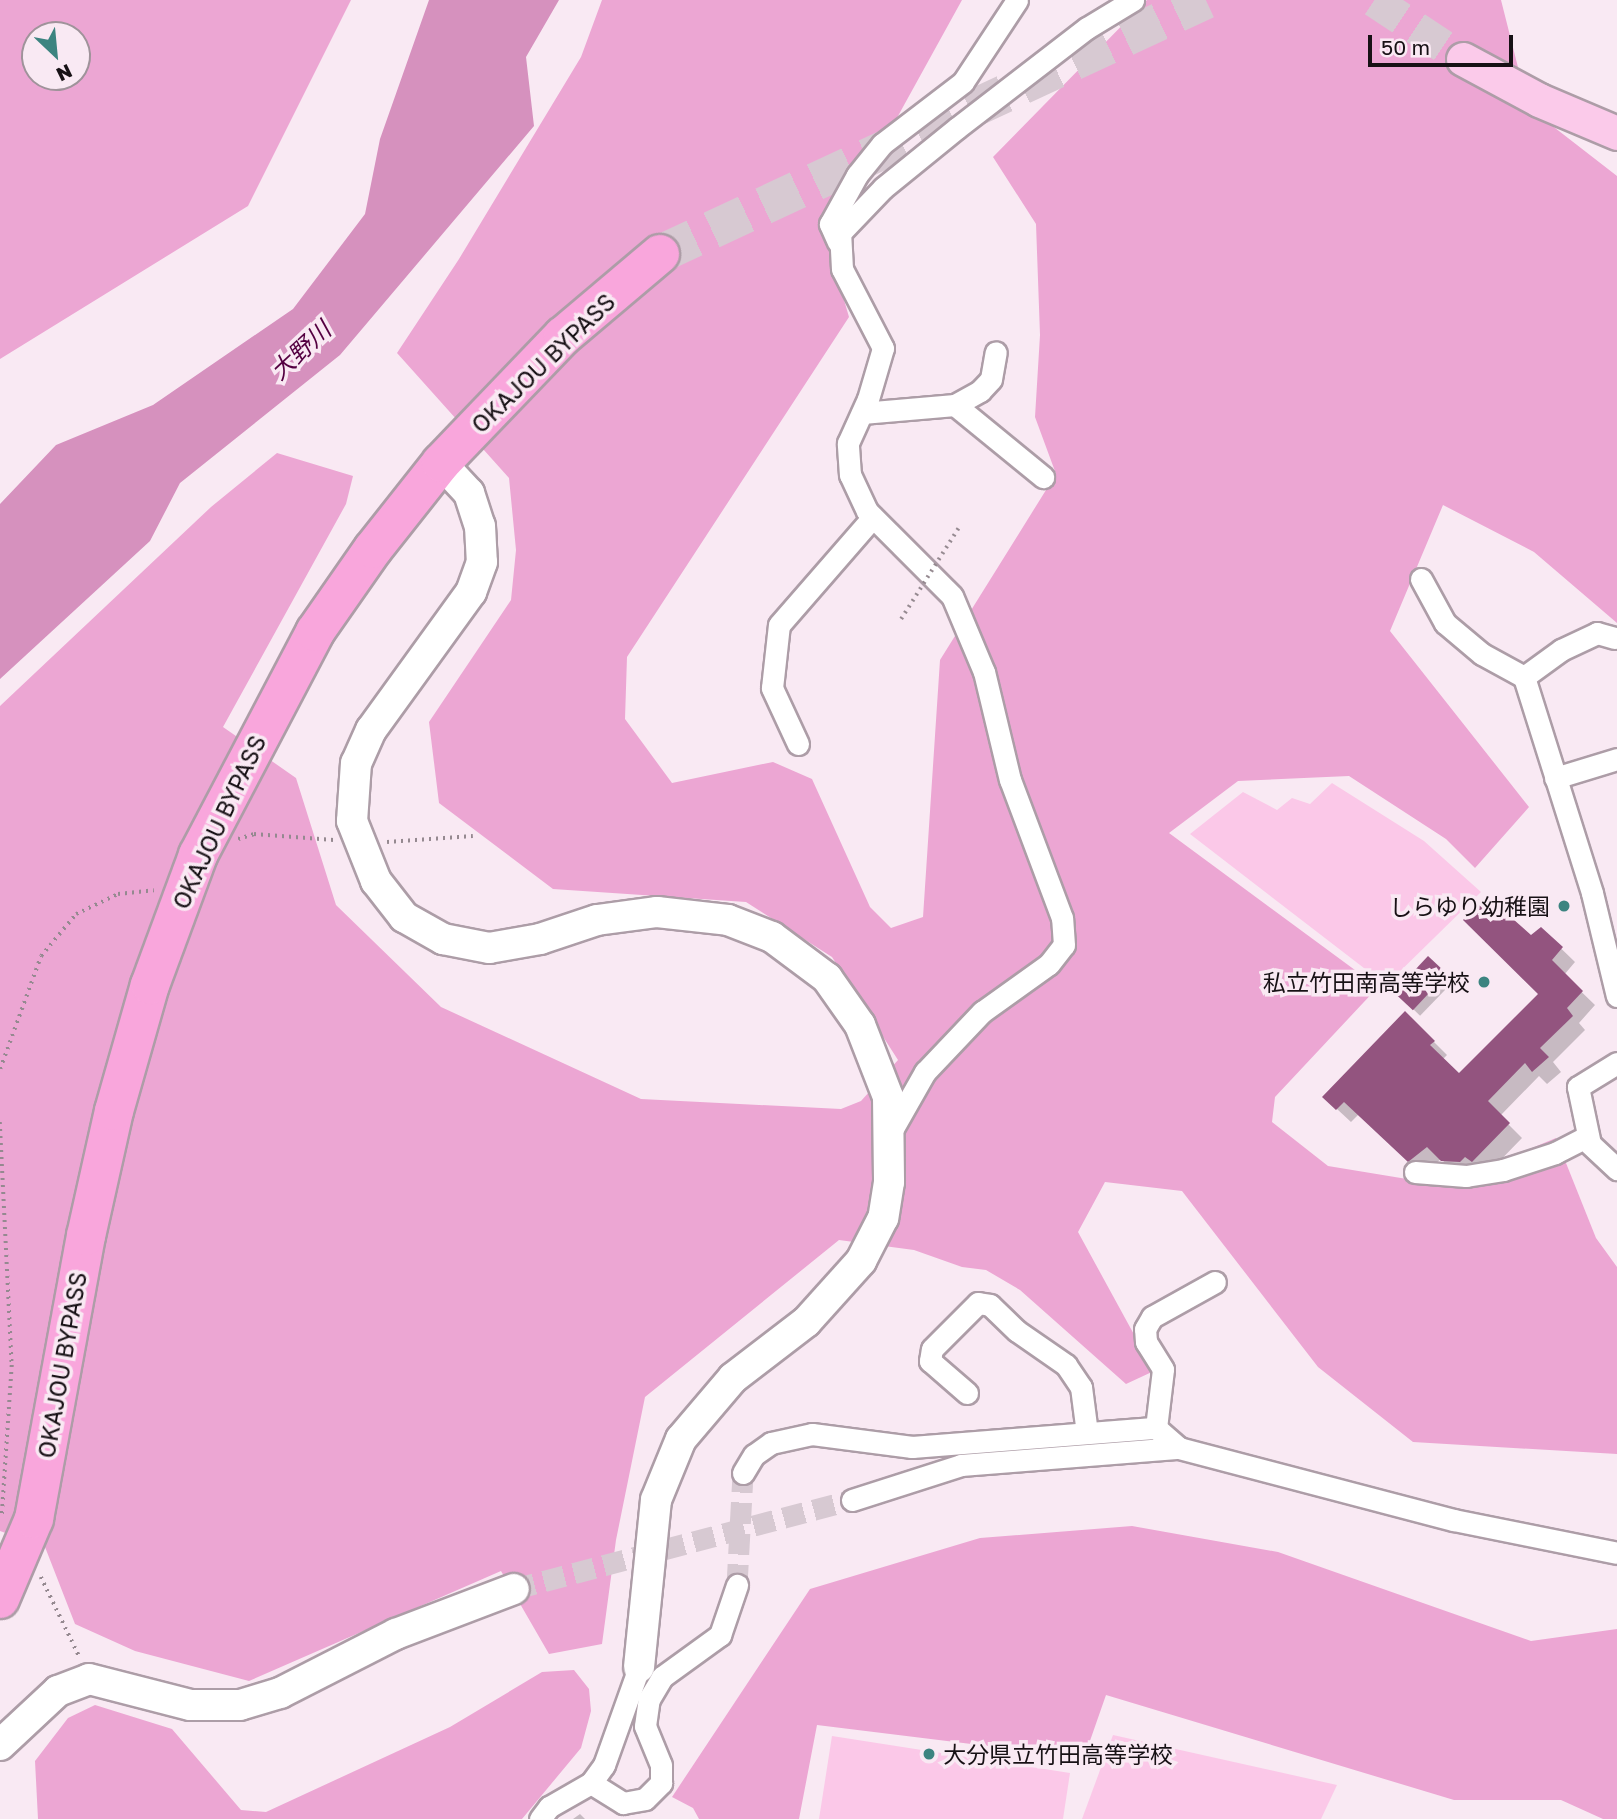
<!DOCTYPE html>
<html>
<head>
<meta charset="utf-8">
<style>
  body { margin:0 }
  #map { position:relative; width:1617px; height:1819px; overflow:hidden; background:#f9e9f3; font-family:"Golos Text","Noto Sans JP",sans-serif }
  div>[style] { position:absolute }
  [style*='--x'] { left:calc(var(--x)*1px); top:calc(var(--y)*1px); width:calc(var(--w)*1px); rotate:calc(var(--a)*1deg) }
  .green>* { inset:0; background:#fbc8e8 }
  .forest>* { inset:0; background:#eca6d3 }
  .water>* { inset:0; background:#d691be }
  .shadow>* { inset:0; background:#0003; transform-origin:0 0 }
  .building>* { inset:0; background:#93547f; transform-origin:0 0 }
  .street-tunnel>* { height:21px; margin-top:-10.5px; transform-origin:0; background:repeating-linear-gradient(90deg,#d7c9d2 0 21px,transparent 0 31px) }
  .primary-tunnel>* { height:33px; margin-top:-16.5px; transform-origin:0; background:repeating-linear-gradient(90deg,#d7c9d2 0 33px,transparent 0 50px) }
  .highway-tunnel>* { height:38px; margin-top:-19px; transform-origin:0; background:repeating-linear-gradient(90deg,#d7c9d2 0 38px,transparent 0 57px) }
  .path>* { height:3.5px; margin-top:-1.75px; transform-origin:0; background:repeating-linear-gradient(90deg,#958990 0 2px,transparent 0 7px) }
  .roads { filter:drop-shadow(2px 0 #ad9da7) drop-shadow(-2px 0 #ad9da7) drop-shadow(0 2px #ad9da7) drop-shadow(0 -2px #ad9da7) }
  .street>* { height:21px; margin:-10.5px; padding:0 10.5px; transform-origin:10.5px; border-radius:10.5px; background:#fff }
  .secondary>* { height:30px; margin:-15px; padding:0 15px; transform-origin:15px; border-radius:15px; background:#fff }
  .primary>* { height:33px; margin:-16.5px; padding:0 16.5px; transform-origin:16.5px; border-radius:16.5px; background:#fbcaea }
  .highway>* { height:38px; margin:-19px; padding:0 19px; transform-origin:19px; border-radius:19px; background:#f9a6dc }
  .path-bridge>* { height:3.5px; margin-top:-1.75px; transform-origin:0; background:repeating-linear-gradient(90deg,#958990 0 2px,transparent 0 7px) }
  .dots>* { width:19px; height:19px; translate:-50% -50%; box-sizing:border-box; border:4px solid #f9e9f3; border-radius:50% }
  span { translate:-50% -50%; white-space:nowrap; text-align:center; line-height:1.15; -webkit-text-stroke:7px #f9e9f3; paint-order:stroke }
  .street-label { font-size:23px; color:#171115 }
  .poi-label { font-size:23px; color:#171115 }
  .right { translate:-100% -50%; text-align:right }
  .left { translate:0 -50%; text-align:left }
  .water-label { font-size:24px; color:#540041; font-style:italic }
  .north { position:absolute; left:21px; top:21px; width:70px; height:70px; box-sizing:border-box; background:#f9e9f3; border:2px solid #9f939a; border-radius:50%; rotate:154deg; font-size:19px; font-weight:700; line-height:28px; text-align:center; color:#171115 }
  .north::after { content:''; display:block; margin:auto; width:24px; height:32px; background:#3c8480; clip-path:polygon(50% 0,100% 100%,50% 72%,0 100%) }
  .scale { position:absolute; left:1368px; top:35px; width:145px; height:32px; box-sizing:border-box; border:4px solid #171115; border-top:0; padding-left:9px; font-size:21px; line-height:24px; white-space:nowrap; color:#171115; -webkit-text-stroke:5px #f9e9f3; paint-order:stroke }
</style>
</head>
<body>
<div id="map">
  <div class="green">
    <i style="clip-path:polygon(1332px 783px,1424px 841px,1481px 892px,1386px 985px,1190px 834px,1243px 792px,1277px 810px,1292px 798px,1310px 804px)"></i>
    <i style="clip-path:polygon(1113px 1735px,1337px 1785px,1321px 1819px,1082px 1819px)"></i>
    <i style="clip-path:polygon(832px 1736px,1070px 1773px,1063px 1819px,819px 1819px)"></i>
  </div>
  <div class="forest">
    <i style="clip-path:polygon(evenodd,0 0,351px 0,248px 206px,0 359px,0 0,35px 35px,77px 35px,77px 77px,35px 77px,35px 35px)"></i>
    <i style="clip-path:polygon(602px 0,962px 0,898px 116px,821px 221px,849px 317px,627px 657px,625px 719px,672px 783px,773px 762px,812px 779px,870px 907px,891px 928px,923px 917px,940px 660px,1056px 474px,1035px 417px,1040px 335px,1036px 224px,993px 157px,1147px 0,1501px 0,1528px 107px,1617px 176px,1617px 623px,1534px 552px,1443px 505px,1390px 631px,1529px 807px,1475px 868px,1446px 839px,1349px 776px,1238px 781px,1169px 833px,1378px 987px,1275px 1097px,1272px 1122px,1328px 1166px,1413px 1180px,1479px 1170px,1556px 1138px,1596px 1238px,1617px 1267px,1617px 1454px,1413px 1442px,1318px 1367px,1182px 1191px,1105px 1182px,1078px 1232px,1154px 1371px,1126px 1384px,1020px 1290px,986px 1270px,962px 1267px,914px 1250px,839px 1240px,645px 1397px,616px 1540px,602px 1644px,549px 1654px,501px 1571px,249px 1681px,135px 1651px,75px 1624px,45px 1547px,0 1531px,0 706px,211px 507px,277px 453px,353px 476px,346px 504px,223px 727px,296px 778px,336px 905px,441px 1007px,641px 1099px,841px 1109px,861px 1101px,898px 1060px,832px 957px,746px 902px,553px 889px,439px 803px,429px 722px,511px 600px,516px 550px,509px 478px,397px 353px,459px 259px,581px 57px)"></i>
    <i style="clip-path:polygon(1132px 1526px,1278px 1552px,1531px 1641px,1617px 1629px,1617px 1819px,1603px 1819px,1561px 1800px,1454px 1800px,1106px 1695px,1084px 1758px,817px 1725px,799px 1819px,699px 1819px,693px 1808px,672px 1797px,810px 1589px,980px 1538px)"></i>
    <i style="clip-path:polygon(574px 1670px,589px 1689px,591px 1711px,581px 1748px,522px 1819px,38px 1819px,35px 1761px,68px 1718px,95px 1705px,172px 1729px,241px 1810px,266px 1812px,450px 1727px,542px 1672px)"></i>
  </div>
  <div class="water">
    <i style="clip-path:polygon(429px 0,559px 0,526px 57px,534px 126px,340px 355px,180px 483px,150px 541px,0 679px,0 504px,56px 445px,153px 405px,293px 309px,365px 214px,380px 139px)"></i>
  </div>
  <div class="shadow">
    <i style="clip-path:polygon(1541px 929px,1575px 962px,1564px 975px,1595px 1005px,1579px 1023px,1585px 1030px,1553px 1062px,1561px 1072px,1547px 1084px,1539px 1076px,1500px 1116px,1522px 1138px,1487px 1174px,1457px 1174px,1441px 1159px,1422px 1174px,1359px 1114px,1351px 1122px,1324px 1097px,1405px 1013px,1447px 1055px,1442px 1060px,1459px 1076px,1541px 994px,1531px 937px)"></i>
    <i style="left:1429px;top:959px;width:33px;height:47px;rotate:44deg"></i>
    <i style="clip-path:polygon(580px 1814px,585px 1819px,573px 1819px)"></i>
  </div>
  <div class="building">
    <i style="clip-path:polygon(1487px 896px,1531px 935px,1541px 927px,1563px 947px,1552px 960px,1583px 991px,1567px 1008px,1573px 1016px,1540px 1048px,1549px 1057px,1532px 1072px,1525px 1063px,1488px 1101px,1510px 1123px,1472px 1162px,1465px 1157px,1460px 1162px,1441px 1161px,1427px 1147px,1408px 1162px,1344px 1102px,1336px 1110px,1322px 1097px,1405px 1011px,1435px 1041px,1430px 1045px,1459px 1073px,1538px 994px,1463px 920px)"></i>
    <i style="left:1428px;top:956px;width:26px;height:50px;rotate:43deg"></i>
  </div>
  <div class="street-tunnel">
    <i style="--x:737;--y:1585;--w:112;--a:-86.9"></i>
    <i style="--x:514;--y:1589;--w:350;--a:-14.8"></i>
  </div>
  <div class="primary-tunnel">
    <i style="--x:1374;--y:0;--w:107;--a:33.5"></i>
  </div>
  <div class="highway-tunnel">
    <i style="--x:660;--y:254;--w:602;--a:-24.95"></i>
  </div>
  <div class="path">
    <i style="--x:238;--y:839;--w:17;--a:-17"></i>
    <i style="--x:254;--y:834;--w:80;--a:4.3"></i>
    <i style="--x:387;--y:842;--w:86;--a:-4"></i>
    <i style="--x:0;--y:1069;--w:120;--a:-70.1"></i>
    <i style="--x:41;--y:956;--w:55;--a:-50.2"></i>
    <i style="--x:76;--y:914;--w:47;--a:-25.5"></i>
    <i style="--x:118;--y:894;--w:36;--a:-6"></i>
    <i style="--x:0;--y:1122;--w:243;--a:87.2"></i>
    <i style="--x:12;--y:1365;--w:151;--a:93.8"></i>
    <i style="--x:41;--y:1577;--w:90;--a:64.3"></i>
  </div>
  <div class="roads">
    <div class="street">
      <i style="--x:838;--y:242;--w:20;--a:-114"></i>
      <i style="--x:830;--y:224;--w:56;--a:-61.1"></i>
      <i style="--x:857;--y:175;--w:40;--a:-51"></i>
      <i style="--x:882;--y:144;--w:102;--a:-37.4"></i>
      <i style="--x:963;--y:82;--w:98;--a:-56.6"></i>
      <i style="--x:955;--y:405;--w:29;--a:-29"></i>
      <i style="--x:980;--y:391;--w:16;--a:-47"></i>
      <i style="--x:991;--y:379;--w:27;--a:-80"></i>
      <i style="--x:862;--y:413;--w:93;--a:-4.9"></i>
      <i style="--x:955;--y:405;--w:114;--a:39.3"></i>
      <i style="--x:1421;--y:579;--w:50;--a:61.4"></i>
      <i style="--x:1445;--y:623;--w:48;--a:40"></i>
      <i style="--x:1482;--y:654;--w:48;--a:28.7"></i>
      <i style="--x:1524;--y:677;--w:226;--a:72.5"></i>
      <i style="--x:1592;--y:893;--w:106;--a:76.4"></i>
      <i style="--x:1524;--y:677;--w:46;--a:-36.1"></i>
      <i style="--x:1561;--y:650;--w:40;--a:-25"></i>
      <i style="--x:1597;--y:633;--w:18;--a:16"></i>
      <i style="--x:798;--y:744;--w:62;--a:-114.9"></i>
      <i style="--x:772;--y:688;--w:63;--a:-83.7"></i>
      <i style="--x:779;--y:625;--w:143;--a:-49"></i>
      <i style="--x:1555;--y:778;--w:65;--a:-17"></i>
      <i style="--x:1617;--y:1063;--w:46;--a:148.4"></i>
      <i style="--x:1578;--y:1087;--w:58;--a:78.1"></i>
      <i style="--x:1590;--y:1144;--w:37;--a:43"></i>
      <i style="--x:892;--y:1130;--w:67;--a:-60.4"></i>
      <i style="--x:925;--y:1072;--w:83;--a:-46.5"></i>
      <i style="--x:982;--y:1012;--w:82;--a:-35.6"></i>
      <i style="--x:1049;--y:964;--w:24;--a:-52"></i>
      <i style="--x:1064;--y:945;--w:27;--a:-94"></i>
      <i style="--x:1062;--y:918;--w:147;--a:-110.6"></i>
      <i style="--x:1010;--y:780;--w:111;--a:-103.5"></i>
      <i style="--x:984;--y:672;--w:82;--a:-112.8"></i>
      <i style="--x:952;--y:596;--w:120;--a:-135"></i>
      <i style="--x:867;--y:511;--w:40;--a:-115"></i>
      <i style="--x:850;--y:475;--w:32;--a:-94"></i>
      <i style="--x:848;--y:443;--w:48;--a:-65.6"></i>
      <i style="--x:868;--y:399;--w:53;--a:-73.6"></i>
      <i style="--x:883;--y:348;--w:89;--a:-117.4"></i>
      <i style="--x:842;--y:269;--w:36;--a:-93"></i>
      <i style="--x:840;--y:233;--w:62;--a:-46.3"></i>
      <i style="--x:883;--y:188;--w:95;--a:-39"></i>
      <i style="--x:957;--y:128;--w:164;--a:-37.6"></i>
      <i style="--x:1087;--y:28;--w:54;--a:-31.3"></i>
      <i style="--x:1415;--y:1172;--w:51;--a:4.5"></i>
      <i style="--x:1466;--y:1176;--w:37;--a:-9"></i>
      <i style="--x:1503;--y:1170;--w:55;--a:-18.1"></i>
      <i style="--x:1555;--y:1153;--w:37;--a:-27"></i>
      <i style="--x:967;--y:1393;--w:49;--a:-139.1"></i>
      <i style="--x:930;--y:1361;--w:12;--a:-81"></i>
      <i style="--x:932;--y:1349;--w:65;--a:-45"></i>
      <i style="--x:978;--y:1303;--w:12;--a:9"></i>
      <i style="--x:990;--y:1305;--w:37;--a:44"></i>
      <i style="--x:1017;--y:1331;--w:60;--a:34.8"></i>
      <i style="--x:1066;--y:1365;--w:27;--a:56"></i>
      <i style="--x:1081;--y:1387;--w:46;--a:82.6"></i>
      <i style="--x:1156;--y:1428;--w:59;--a:-83.2"></i>
      <i style="--x:1163;--y:1369;--w:32;--a:-122"></i>
      <i style="--x:1146;--y:1342;--w:13;--a:-94"></i>
      <i style="--x:1145;--y:1329;--w:14;--a:-60"></i>
      <i style="--x:1152;--y:1317;--w:72;--a:-29.1"></i>
      <i style="--x:743;--y:1473;--w:21;--a:-59"></i>
      <i style="--x:754;--y:1455;--w:21;--a:-35"></i>
      <i style="--x:771;--y:1443;--w:42;--a:-12.4"></i>
      <i style="--x:812;--y:1434;--w:101;--a:7.4"></i>
      <i style="--x:912;--y:1447;--w:245;--a:-4.5"></i>
      <i style="--x:1156;--y:1428;--w:30;--a:41"></i>
      <i style="--x:852;--y:1500;--w:114;--a:-17.8"></i>
      <i style="--x:961;--y:1465;--w:219;--a:-4.5"></i>
      <i style="--x:1179;--y:1448;--w:284;--a:14.7"></i>
      <i style="--x:1454;--y:1520;--w:166;--a:11.4"></i>
      <i style="--x:591;--y:1783;--w:38;--a:32"></i>
      <i style="--x:623;--y:1803;--w:22;--a:-10"></i>
      <i style="--x:645;--y:1799;--w:23;--a:-45"></i>
      <i style="--x:661;--y:1783;--w:18;--a:-90"></i>
      <i style="--x:661;--y:1765;--w:42;--a:-112.3"></i>
      <i style="--x:645;--y:1726;--w:27;--a:-82"></i>
      <i style="--x:649;--y:1699;--w:26;--a:-59"></i>
      <i style="--x:662;--y:1677;--w:72;--a:-35.9"></i>
      <i style="--x:720;--y:1635;--w:53;--a:-71.2"></i>
      <i style="--x:540;--y:1819;--w:15;--a:-53"></i>
      <i style="--x:549;--y:1807;--w:48;--a:-29.7"></i>
      <i style="--x:591;--y:1783;--w:22;--a:-54"></i>
      <i style="--x:604;--y:1765;--w:104;--a:-70.3"></i>
    </div>
    <div class="secondary">
      <i style="--x:441;--y:463;--w:41;--a:47"></i>
      <i style="--x:469;--y:493;--w:35;--a:72"></i>
      <i style="--x:480;--y:526;--w:36;--a:87"></i>
      <i style="--x:482;--y:562;--w:32;--a:110"></i>
      <i style="--x:471;--y:592;--w:170;--a:125.9"></i>
      <i style="--x:371;--y:730;--w:36;--a:114"></i>
      <i style="--x:356;--y:763;--w:58;--a:93.9"></i>
      <i style="--x:352;--y:821;--w:65;--a:68.2"></i>
      <i style="--x:376;--y:881;--w:46;--a:52.1"></i>
      <i style="--x:404;--y:917;--w:45;--a:29.4"></i>
      <i style="--x:443;--y:939;--w:47;--a:11.1"></i>
      <i style="--x:489;--y:948;--w:52;--a:-10"></i>
      <i style="--x:540;--y:939;--w:60;--a:-18.4"></i>
      <i style="--x:597;--y:920;--w:61;--a:-7.6"></i>
      <i style="--x:657;--y:912;--w:71;--a:6.4"></i>
      <i style="--x:728;--y:920;--w:47;--a:21.1"></i>
      <i style="--x:772;--y:937;--w:69;--a:36.7"></i>
      <i style="--x:827;--y:978;--w:57;--a:54.9"></i>
      <i style="--x:860;--y:1025;--w:77;--a:68.7"></i>
      <i style="--x:888;--y:1097;--w:85;--a:89.3"></i>
      <i style="--x:889;--y:1182;--w:36;--a:99"></i>
      <i style="--x:883;--y:1218;--w:48;--a:117.1"></i>
      <i style="--x:861;--y:1261;--w:82;--a:132"></i>
      <i style="--x:806;--y:1322;--w:92;--a:142.5"></i>
      <i style="--x:733;--y:1378;--w:80;--a:130.4"></i>
      <i style="--x:681;--y:1439;--w:66;--a:112.3"></i>
      <i style="--x:656;--y:1500;--w:168;--a:95.8"></i>
      <i style="--x:0;--y:1745;--w:79;--a:-43"></i>
      <i style="--x:58;--y:1691;--w:33;--a:-21"></i>
      <i style="--x:89;--y:1679;--w:104;--a:14.4"></i>
      <i style="--x:190;--y:1705;--w:50;--a:0"></i>
      <i style="--x:240;--y:1705;--w:42;--a:-16.7"></i>
      <i style="--x:280;--y:1693;--w:130;--a:-27"></i>
      <i style="--x:396;--y:1634;--w:126;--a:-20.9"></i>
    </div>
    <div class="primary">
      <i style="--x:1463;--y:59;--w:86;--a:28.3"></i>
      <i style="--x:1539;--y:100;--w:85;--a:22.9"></i>
    </div>
    <div class="highway">
      <i style="--x:0;--y:1599;--w:87;--a:-67"></i>
      <i style="--x:34;--y:1519;--w:288;--a:-79.6"></i>
      <i style="--x:86;--y:1236;--w:128;--a:-77.4"></i>
      <i style="--x:114;--y:1111;--w:131;--a:-74.1"></i>
      <i style="--x:150;--y:985;--w:139;--a:-69.7"></i>
      <i style="--x:198;--y:855;--w:252;--a:-62.3"></i>
      <i style="--x:315;--y:632;--w:101;--a:-55.1"></i>
      <i style="--x:373;--y:549;--w:110;--a:-51.7"></i>
      <i style="--x:441;--y:463;--w:176;--a:-46.2"></i>
      <i style="--x:563;--y:336;--w:127;--a:-40.2"></i>
    </div>
  </div>
  <div class="path-bridge">
    <i style="--x:901;--y:619;--w:107;--a:-57.7"></i>
  </div>
  <div class="dots">
    <i style="left:1564px;top:906px;background:#3c8480"></i>
    <i style="left:1484px;top:982px;background:#3c8480"></i>
    <i style="left:929px;top:1754px;background:#3c8480"></i>
  </div>
  <div class="street-label">
    <span style="left:543px;top:363px;rotate:-44deg">OKAJOU BYPASS</span>
    <span style="left:219px;top:822px;rotate:-65deg">OKAJOU BYPASS</span>
    <span style="left:62px;top:1365px;rotate:-80deg">OKAJOU BYPASS</span>
  </div>
  <div class="poi-label">
    <span class="right" style="left:1550px;top:906px">しらゆり幼稚園</span>
    <span class="right" style="left:1470px;top:982px">私立竹田南高等学校</span>
    <span class="left" style="left:943px;top:1754px">大分県立竹田高等学校</span>
  </div>
  <div class="water-label">
    <span style="left:300px;top:350px;rotate:-43deg">大野川</span>
  </div>
  <div class="north">N</div>
  <div class="scale">50 m</div>
</div>
</body>
</html>
